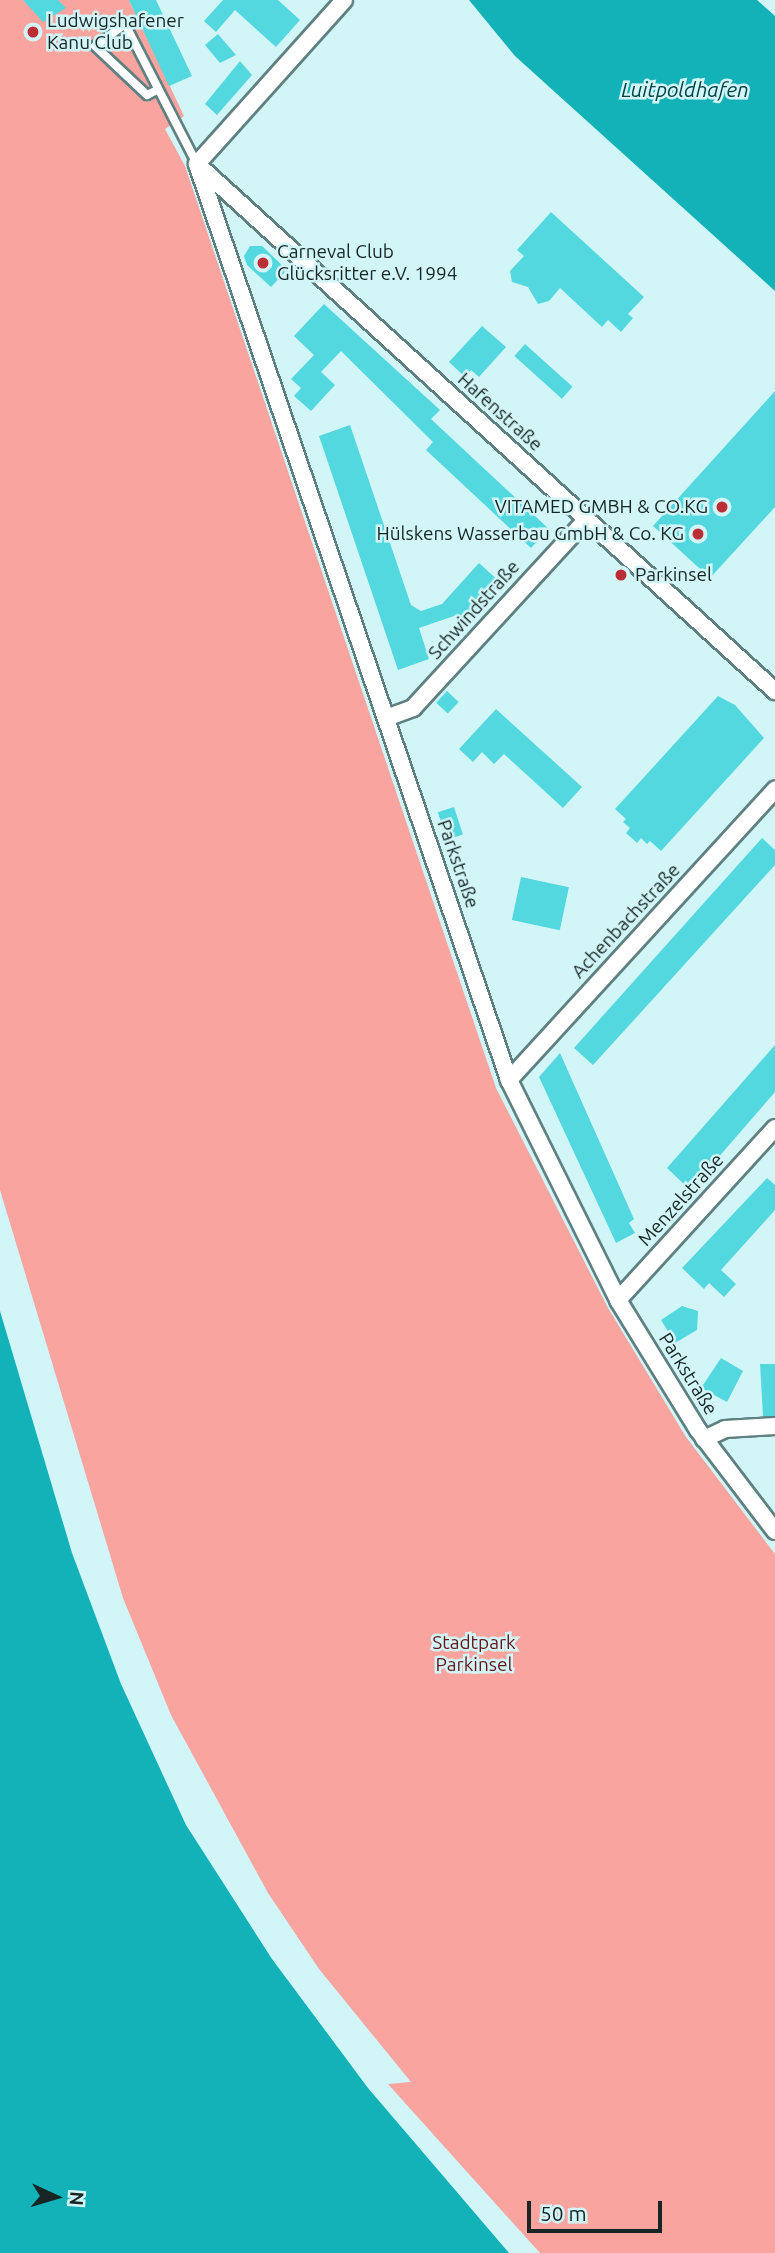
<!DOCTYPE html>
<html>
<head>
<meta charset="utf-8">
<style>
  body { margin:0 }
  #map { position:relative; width:775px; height:2253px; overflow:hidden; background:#d2f6f8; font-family:Ubuntu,sans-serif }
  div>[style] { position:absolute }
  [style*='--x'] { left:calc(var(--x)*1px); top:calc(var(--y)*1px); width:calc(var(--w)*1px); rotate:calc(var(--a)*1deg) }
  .green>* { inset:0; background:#faa49f }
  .water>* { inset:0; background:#13b1b8 }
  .building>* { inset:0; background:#53d8df; transform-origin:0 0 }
  .roads { filter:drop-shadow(2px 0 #5f8081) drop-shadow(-2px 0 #5f8081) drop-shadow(0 2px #5f8081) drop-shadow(0 -2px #5f8081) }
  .service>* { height:8px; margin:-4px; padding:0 4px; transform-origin:4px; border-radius:4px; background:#fff }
  .minor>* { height:16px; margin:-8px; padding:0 8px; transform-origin:8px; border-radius:8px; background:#fff }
  .dots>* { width:19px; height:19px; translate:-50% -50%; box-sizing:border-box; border:4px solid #d2f6f8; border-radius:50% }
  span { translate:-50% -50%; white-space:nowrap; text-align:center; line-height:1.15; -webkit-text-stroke:5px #d2f6f8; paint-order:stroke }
  .poi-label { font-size:19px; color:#172525 }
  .left { translate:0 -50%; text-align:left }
  .right { translate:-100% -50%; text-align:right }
  .street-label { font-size:19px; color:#172525 }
  .park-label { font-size:19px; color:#681519 }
  .water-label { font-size:21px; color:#014245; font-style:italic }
  .north { position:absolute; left:21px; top:2162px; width:70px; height:70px; -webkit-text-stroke:5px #d2f6f8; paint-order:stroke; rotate:94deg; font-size:19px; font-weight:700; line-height:28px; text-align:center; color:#172525 }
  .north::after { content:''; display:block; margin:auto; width:24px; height:32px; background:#172525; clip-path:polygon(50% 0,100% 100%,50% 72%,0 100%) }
  .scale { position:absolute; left:527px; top:2201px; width:135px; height:32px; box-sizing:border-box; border:4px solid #172525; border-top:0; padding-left:9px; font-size:21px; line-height:24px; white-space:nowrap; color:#172525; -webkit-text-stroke:5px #d2f6f8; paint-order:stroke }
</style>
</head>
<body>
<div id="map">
  <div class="green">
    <i style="clip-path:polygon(0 0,129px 0,184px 116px,165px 129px,185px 166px,496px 1088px,608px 1308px,686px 1437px,775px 1554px,775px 2253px,540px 2253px,388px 2084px,411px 2082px,319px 1969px,268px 1893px,171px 1715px,123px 1598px,0 1190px)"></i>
  </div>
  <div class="water">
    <i style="clip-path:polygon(469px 0,757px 0,775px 16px,775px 291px,515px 56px)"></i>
    <i style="clip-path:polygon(0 1311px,72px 1553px,121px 1684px,186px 1825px,272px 1959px,368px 2088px,509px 2253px,0 2253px)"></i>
  </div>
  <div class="building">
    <i style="clip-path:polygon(23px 0,58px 0,66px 8px,43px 22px)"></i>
    <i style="clip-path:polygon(129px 0,156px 0,192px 76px,169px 86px)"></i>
    <i style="clip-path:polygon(223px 0,278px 0,300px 20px,276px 47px,235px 10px,216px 32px,204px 21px)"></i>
    <i style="clip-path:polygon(218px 34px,236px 55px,220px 63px,205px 45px)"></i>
    <i style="clip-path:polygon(240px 61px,252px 75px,217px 115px,205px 104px)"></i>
    <i style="clip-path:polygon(551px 212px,644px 297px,628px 314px,633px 318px,621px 332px,608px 320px,602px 327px,560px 288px,549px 301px,538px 304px,528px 287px,512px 282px,510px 271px,524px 256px,517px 250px)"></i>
    <i style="clip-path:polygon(250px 246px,262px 246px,287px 270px,271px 287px,247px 265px,244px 256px)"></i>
    <i style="clip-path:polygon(324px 304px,440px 410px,431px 419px,549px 529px,531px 548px,426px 450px,433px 442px,341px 351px,321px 372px,335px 385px,311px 411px,294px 396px,301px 388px,291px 379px,314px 355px,294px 336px)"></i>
    <i style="clip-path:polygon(482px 326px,506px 347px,479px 377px,471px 370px,465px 377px,449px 362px)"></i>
    <i style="left:525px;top:344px;width:64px;height:16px;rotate:42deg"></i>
    <i style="clip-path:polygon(775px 391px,775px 507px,710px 578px,653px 526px)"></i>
    <i style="clip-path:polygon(350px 425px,411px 605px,421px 611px,442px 604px,479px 563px,501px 583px,465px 622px,457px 615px,419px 628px,429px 659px,398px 670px,319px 436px)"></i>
    <i style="left:447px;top:691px;width:16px;height:16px;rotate:43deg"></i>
    <i style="clip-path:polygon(718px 696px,735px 705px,764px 738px,661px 851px,650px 841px,647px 844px,641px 838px,637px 843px,626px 833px,630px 828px,623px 822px,626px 819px,615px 809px)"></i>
    <i style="clip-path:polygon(496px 709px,582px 787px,563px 808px,504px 754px,494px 764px,482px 752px,473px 762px,459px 749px)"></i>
    <i style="left:454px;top:807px;width:29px;height:17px;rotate:72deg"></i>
    <i style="clip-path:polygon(762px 838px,775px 850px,775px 865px,593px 1065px,574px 1048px)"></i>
    <i style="left:521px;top:877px;width:49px;height:44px;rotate:12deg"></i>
    <i style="clip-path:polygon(775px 1045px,775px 1092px,690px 1190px,667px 1168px)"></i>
    <i style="clip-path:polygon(560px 1053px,634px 1219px,629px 1223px,635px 1233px,616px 1243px,539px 1077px)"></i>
    <i style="clip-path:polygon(767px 1178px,775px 1185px,775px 1210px,721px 1270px,736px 1284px,724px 1297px,709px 1283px,704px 1289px,682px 1268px)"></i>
    <i style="clip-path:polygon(682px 1306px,698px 1311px,697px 1330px,675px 1343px,661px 1320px)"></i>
    <i style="clip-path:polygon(721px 1358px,743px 1371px,727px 1402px,701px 1388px)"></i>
    <i style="clip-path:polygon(760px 1364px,775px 1364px,775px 1416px,763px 1416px)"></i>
  </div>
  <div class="roads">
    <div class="service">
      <i style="--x:157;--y:90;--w:11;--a:153"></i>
      <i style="--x:147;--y:95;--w:71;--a:-136.7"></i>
      <i style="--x:95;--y:46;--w:37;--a:-36"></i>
      <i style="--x:125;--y:24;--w:157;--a:62.8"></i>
    </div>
    <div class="minor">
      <i style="--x:197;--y:164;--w:968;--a:71.19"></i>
      <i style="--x:509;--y:1080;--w:246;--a:63.6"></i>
      <i style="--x:618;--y:1300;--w:153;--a:58.4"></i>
      <i style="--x:698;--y:1430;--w:127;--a:52.7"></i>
      <i style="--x:197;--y:164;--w:220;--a:-48.1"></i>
      <i style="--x:198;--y:165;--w:781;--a:42.35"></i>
      <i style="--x:386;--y:718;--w:29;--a:-20"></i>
      <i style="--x:413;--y:708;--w:255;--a:-47.4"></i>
      <i style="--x:509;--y:1080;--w:394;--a:-47.5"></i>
      <i style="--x:618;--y:1300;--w:233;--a:-47.6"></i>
      <i style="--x:704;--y:1439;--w:23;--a:-25"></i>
      <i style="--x:725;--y:1429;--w:50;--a:-3.4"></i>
    </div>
  </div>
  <div class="dots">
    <i style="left:33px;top:32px;background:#bd2d35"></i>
    <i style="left:263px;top:263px;background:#bd2d35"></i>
    <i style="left:722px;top:507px;background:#bd2d35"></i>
    <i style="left:698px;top:534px;background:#bd2d35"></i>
    <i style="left:621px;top:575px;background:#bd2d35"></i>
  </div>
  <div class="poi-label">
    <span class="left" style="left:47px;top:32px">Ludwigshafener<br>Kanu Club</span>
    <span class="left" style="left:277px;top:263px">Carneval Club<br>Glücksritter e.V. 1994</span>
    <span class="right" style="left:708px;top:507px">VITAMED GMBH &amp; CO.KG</span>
    <span class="right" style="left:684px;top:534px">Hülskens Wasserbau GmbH &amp; Co. KG</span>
    <span class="left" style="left:635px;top:575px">Parkinsel</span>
  </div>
  <div class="street-label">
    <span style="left:500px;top:412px;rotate:42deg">Hafenstraße</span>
    <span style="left:474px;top:610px;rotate:-48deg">Schwindstraße</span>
    <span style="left:458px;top:864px;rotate:71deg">Parkstraße</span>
    <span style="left:626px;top:921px;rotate:-47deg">Achenbachstraße</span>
    <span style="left:681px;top:1200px;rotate:-48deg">Menzelstraße</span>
    <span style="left:688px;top:1374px;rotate:58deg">Parkstraße</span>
  </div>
  <div class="park-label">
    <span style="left:474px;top:1654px">Stadtpark<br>Parkinsel</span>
  </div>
  <div class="water-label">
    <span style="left:685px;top:89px">Luitpoldhafen</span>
  </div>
  <div class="north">N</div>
  <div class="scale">50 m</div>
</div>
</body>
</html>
